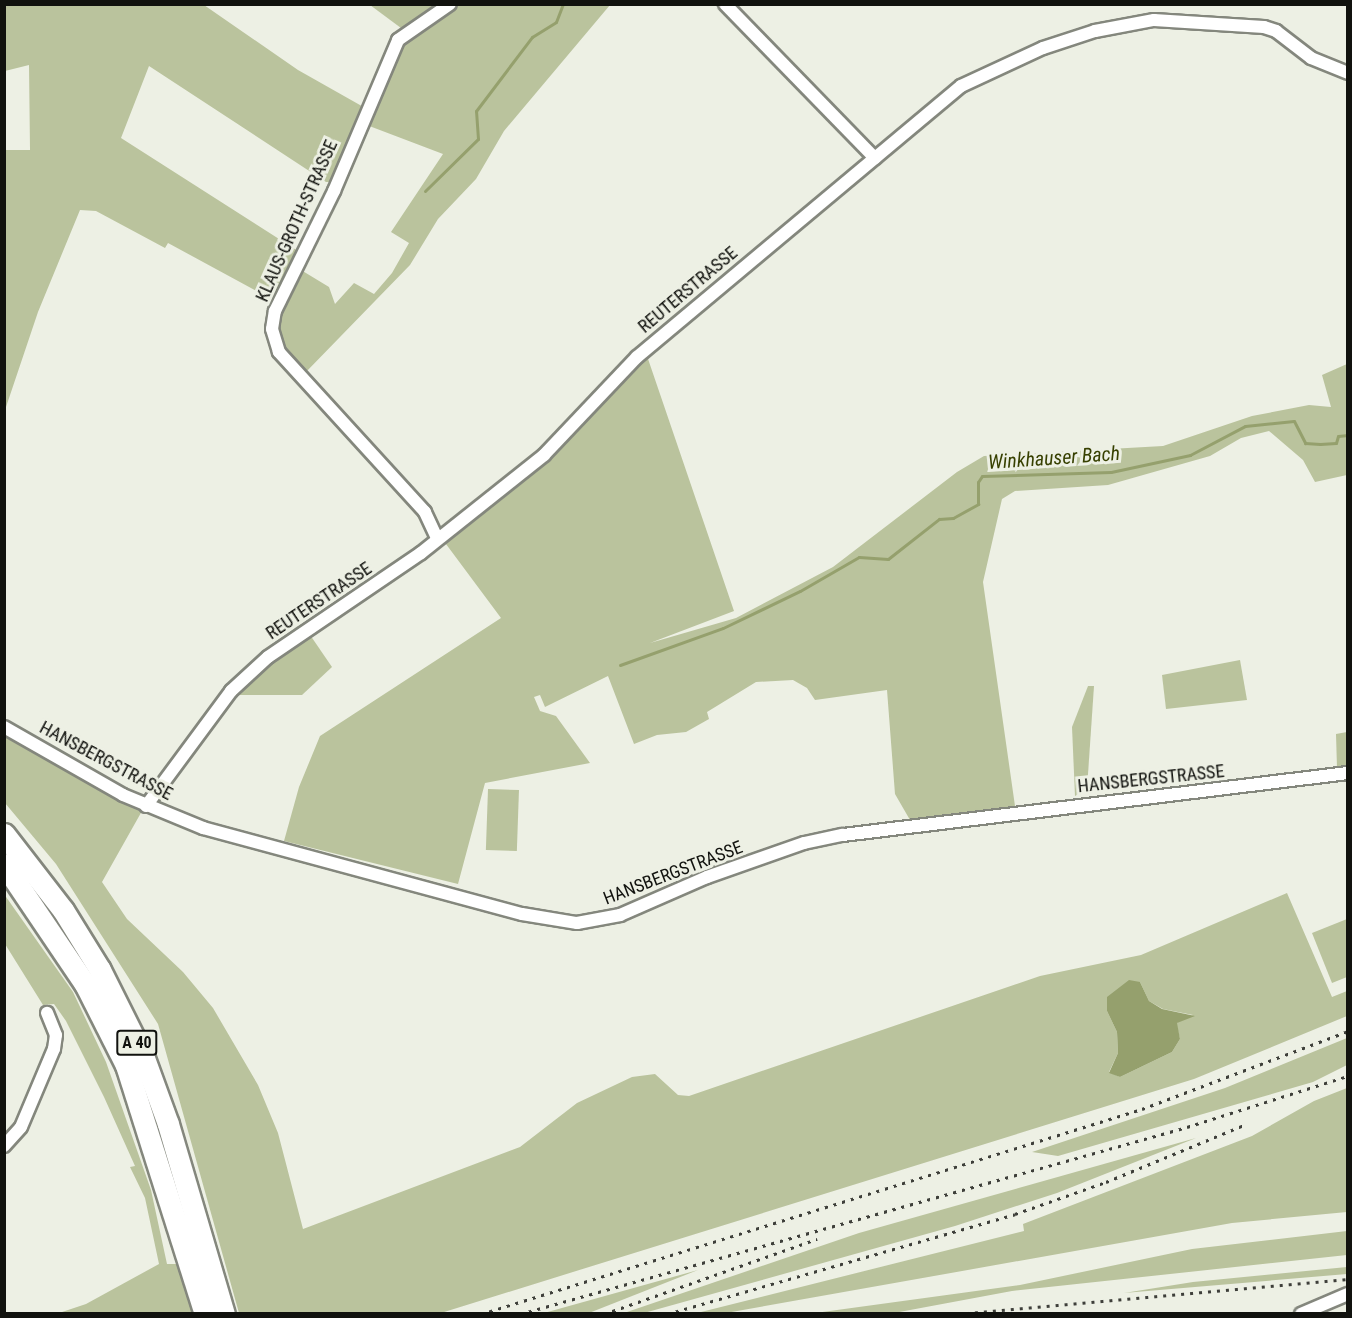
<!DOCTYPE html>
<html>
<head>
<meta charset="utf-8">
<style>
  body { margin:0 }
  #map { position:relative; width:1352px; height:1318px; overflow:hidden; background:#edf0e4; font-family:"Roboto Condensed",sans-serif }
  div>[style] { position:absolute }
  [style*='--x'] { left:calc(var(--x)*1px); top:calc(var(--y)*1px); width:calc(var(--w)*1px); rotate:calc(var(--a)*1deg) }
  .green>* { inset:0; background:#bac39d; transform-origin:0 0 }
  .water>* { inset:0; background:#95a06d }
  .stream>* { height:3px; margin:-1.5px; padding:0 1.5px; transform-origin:1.5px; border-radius:1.5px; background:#95a06d }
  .roads { filter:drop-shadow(2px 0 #84877d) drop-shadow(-2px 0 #84877d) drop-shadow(0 2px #84877d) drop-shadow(0 -2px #84877d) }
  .street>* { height:12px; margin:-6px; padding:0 6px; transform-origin:6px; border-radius:6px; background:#fff }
  .highway>* { height:21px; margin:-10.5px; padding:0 10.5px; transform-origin:10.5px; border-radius:10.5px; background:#fff }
  .rail>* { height:3px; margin-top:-1.5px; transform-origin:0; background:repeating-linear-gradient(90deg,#3e3f3a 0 3px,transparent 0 9px) }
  span { translate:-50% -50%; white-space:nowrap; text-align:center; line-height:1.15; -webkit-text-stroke:6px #edf0e4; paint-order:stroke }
  .shield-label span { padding:2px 4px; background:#edf0e4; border:2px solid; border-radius:4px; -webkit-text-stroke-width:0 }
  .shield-label { font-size:16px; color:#11120e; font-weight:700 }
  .street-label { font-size:18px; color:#11120e }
  .water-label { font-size:20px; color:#374001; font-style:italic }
  .frame { position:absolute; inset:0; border:6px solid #11120e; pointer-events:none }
</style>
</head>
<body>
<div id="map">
  <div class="green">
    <i style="clip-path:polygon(5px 5px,204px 5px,298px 70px,367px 109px,333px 182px,326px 182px,149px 66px,121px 138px,301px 253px,275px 301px,168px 243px,165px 248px,96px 211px,80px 210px,38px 312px,5px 410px,5px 150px,30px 150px,29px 65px,5px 71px)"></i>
    <i style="clip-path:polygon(370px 5px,445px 5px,401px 28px)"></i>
    <i style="clip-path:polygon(453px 5px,610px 5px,504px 131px,476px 179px,438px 219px,410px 265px,305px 373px,279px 345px,276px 321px,301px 270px,329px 287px,335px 304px,354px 283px,374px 294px,392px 273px,409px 243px,391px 232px,443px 154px,364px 124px,399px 44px)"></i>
    <i style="clip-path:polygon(646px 353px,734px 611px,650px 643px,736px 618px,833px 567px,957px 472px,984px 456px,1163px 446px,1252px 416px,1309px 405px,1331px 407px,1322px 375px,1347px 364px,1347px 475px,1315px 482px,1303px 460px,1269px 431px,1241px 438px,1210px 456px,1108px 485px,1015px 491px,1002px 499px,983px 582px,1015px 806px,910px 820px,895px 794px,887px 690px,815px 700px,807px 688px,793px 680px,756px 682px,707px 712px,709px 719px,686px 732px,657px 735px,634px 744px,608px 676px,545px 707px,540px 695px,534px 697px,540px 711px,556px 716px,590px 763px,485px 783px,458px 884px,284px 841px,299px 787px,320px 736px,501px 618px,443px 540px,546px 458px)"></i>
    <i style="clip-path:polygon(308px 632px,332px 667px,302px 695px,232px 695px)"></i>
    <i style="clip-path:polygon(1240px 660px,1247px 700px,1166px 709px,1162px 675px)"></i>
    <i style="clip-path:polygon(1088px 686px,1094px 686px,1087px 789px,1075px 796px,1072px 727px)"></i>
    <i style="clip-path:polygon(evenodd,4px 732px,142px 811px,102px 882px,127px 919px,183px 972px,213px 1008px,258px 1085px,278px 1133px,303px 1229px,520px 1147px,577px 1103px,632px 1077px,655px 1074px,678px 1095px,689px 1096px,1040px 976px,1141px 955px,1287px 893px,1332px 997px,1347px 991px,1347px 1016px,1194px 1079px,441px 1313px,239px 1313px,158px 1024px,56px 864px,5px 803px,4px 732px,1140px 982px,1149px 1001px,1163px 1009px,1193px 1015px,1176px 1023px,1180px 1039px,1172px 1052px,1120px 1077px,1109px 1072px,1118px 1053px,1117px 1032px,1107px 1011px,1140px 982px)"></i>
    <i style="clip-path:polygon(1347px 732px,1347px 767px,1337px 768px,1336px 734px)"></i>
    <i style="left:488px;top:789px;width:31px;height:61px;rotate:2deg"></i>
    <i style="clip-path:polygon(4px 894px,73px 992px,106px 1062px,151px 1190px,167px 1264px,179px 1264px,192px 1313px,59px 1313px,86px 1304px,159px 1264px,145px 1198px,130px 1167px,135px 1166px,104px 1097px,66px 1021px,54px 1004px,43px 1005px,5px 944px)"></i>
    <i style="clip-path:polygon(1347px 919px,1347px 977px,1332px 983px,1312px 933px)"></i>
    <i style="clip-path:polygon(1347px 1038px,1347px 1065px,1313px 1082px,1058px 1156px,1032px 1152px,1225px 1088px)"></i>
    <i style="clip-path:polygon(1347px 1088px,1347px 1212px,1232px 1223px,726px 1313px,697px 1313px,1024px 1231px,1023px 1224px,1252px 1136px,1314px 1101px)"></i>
    <i style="clip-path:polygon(1196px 1138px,1057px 1193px,955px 1226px,644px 1313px,624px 1313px,859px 1233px)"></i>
    <i style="clip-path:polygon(1347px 1231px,1347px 1255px,1012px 1291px,894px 1313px,815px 1313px,1020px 1285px,1192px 1249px)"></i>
    <i style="clip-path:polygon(1347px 1267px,1347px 1274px,1124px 1293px,1193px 1282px)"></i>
    <i style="clip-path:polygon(698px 1270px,589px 1313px,544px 1313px)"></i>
  </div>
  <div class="water">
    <i style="clip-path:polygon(1129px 980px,1140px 982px,1149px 1001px,1162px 1009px,1195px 1016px,1177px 1023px,1180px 1039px,1172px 1052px,1120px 1077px,1109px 1073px,1118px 1053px,1117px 1032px,1107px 1011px,1107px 997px)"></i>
  </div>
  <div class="stream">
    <i style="--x:425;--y:191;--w:74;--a:-44.5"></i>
    <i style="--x:478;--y:139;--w:28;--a:-94"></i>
    <i style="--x:476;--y:111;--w:93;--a:-52.9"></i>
    <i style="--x:532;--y:37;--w:28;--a:-32"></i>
    <i style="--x:556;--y:22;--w:19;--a:-69"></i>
    <i style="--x:620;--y:665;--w:109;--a:-19.8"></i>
    <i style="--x:723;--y:628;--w:85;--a:-25.7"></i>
    <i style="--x:800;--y:591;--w:68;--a:-30"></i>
    <i style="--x:859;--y:557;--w:29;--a:4"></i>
    <i style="--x:888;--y:559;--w:65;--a:-38.1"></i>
    <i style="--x:939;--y:519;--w:14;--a:-4"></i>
    <i style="--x:953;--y:518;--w:29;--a:-29"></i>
    <i style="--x:978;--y:504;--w:22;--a:-90"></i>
    <i style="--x:978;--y:482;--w:7;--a:-56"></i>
    <i style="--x:982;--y:476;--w:129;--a:-1.8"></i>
    <i style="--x:1111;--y:472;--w:81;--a:-12.1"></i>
    <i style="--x:1190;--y:455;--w:62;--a:-27.8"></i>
    <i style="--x:1245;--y:426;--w:49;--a:-5.8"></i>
    <i style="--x:1294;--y:421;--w:25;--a:63"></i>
    <i style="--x:1305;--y:443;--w:15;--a:4"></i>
    <i style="--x:1320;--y:444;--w:16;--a:-4"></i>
    <i style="--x:1336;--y:443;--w:7;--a:-74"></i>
    <i style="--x:1338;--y:436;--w:10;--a:-6"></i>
  </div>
  <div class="roads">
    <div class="street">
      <i style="--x:725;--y:4;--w:215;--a:45.8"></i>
      <i style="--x:437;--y:538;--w:29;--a:-115"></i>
      <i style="--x:425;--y:512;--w:217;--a:-132.4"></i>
      <i style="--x:279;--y:352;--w:24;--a:-107"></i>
      <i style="--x:272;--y:329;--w:18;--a:-81"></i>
      <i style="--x:275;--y:311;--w:134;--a:-63.8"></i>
      <i style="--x:334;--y:191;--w:164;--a:-67"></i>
      <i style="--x:398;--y:40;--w:63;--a:-34.7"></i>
      <i style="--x:4;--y:727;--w:137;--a:29.7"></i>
      <i style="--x:123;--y:795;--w:87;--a:22.4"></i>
      <i style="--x:203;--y:828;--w:330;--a:15.1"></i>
      <i style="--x:522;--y:914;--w:56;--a:9.3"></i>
      <i style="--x:577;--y:923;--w:44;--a:-10.5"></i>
      <i style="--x:620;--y:915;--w:95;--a:-23.6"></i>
      <i style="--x:707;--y:877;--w:103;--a:-19.3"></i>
      <i style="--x:804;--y:843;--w:40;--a:-12"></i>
      <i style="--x:843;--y:835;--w:509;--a:-7"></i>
      <i style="--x:146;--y:806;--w:143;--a:-53.5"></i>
      <i style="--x:231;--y:691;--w:50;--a:-42.6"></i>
      <i style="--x:268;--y:657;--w:185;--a:-34.2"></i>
      <i style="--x:421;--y:553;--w:157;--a:-38.5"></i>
      <i style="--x:544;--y:455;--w:135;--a:-46.5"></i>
      <i style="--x:637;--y:357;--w:422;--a:-39.9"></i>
      <i style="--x:961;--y:86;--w:90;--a:-24.9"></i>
      <i style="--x:1043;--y:48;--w:55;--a:-18.1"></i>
      <i style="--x:1095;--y:31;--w:60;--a:-10.6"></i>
      <i style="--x:1154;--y:20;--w:110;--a:3.6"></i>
      <i style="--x:1264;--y:27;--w:13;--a:18"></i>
      <i style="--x:1276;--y:31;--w:44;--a:37.6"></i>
      <i style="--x:1311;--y:58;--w:40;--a:22"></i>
      <i style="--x:4;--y:1146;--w:25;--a:-48"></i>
      <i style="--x:21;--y:1127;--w:85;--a:-67.1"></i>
      <i style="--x:54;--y:1049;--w:14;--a:-82"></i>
      <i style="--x:56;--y:1035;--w:24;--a:-112"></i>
      <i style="--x:1301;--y:1314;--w:51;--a:-23.1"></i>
    </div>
    <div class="highway">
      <i style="--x:4;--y:834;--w:96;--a:52.2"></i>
      <i style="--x:63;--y:910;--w:70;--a:58.3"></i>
      <i style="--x:100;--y:970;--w:98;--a:63.4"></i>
      <i style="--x:144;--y:1058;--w:70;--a:70"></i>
      <i style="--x:168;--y:1124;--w:198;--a:73.6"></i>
      <i style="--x:4;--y:864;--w:145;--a:56"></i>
      <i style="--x:85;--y:984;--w:91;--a:63.2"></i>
      <i style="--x:126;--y:1065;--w:261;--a:72.4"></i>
    </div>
  </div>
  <div class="rail">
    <i style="--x:481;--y:1314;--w:692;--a:-17.23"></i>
    <i style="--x:1142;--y:1109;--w:220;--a:-20.7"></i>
    <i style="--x:520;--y:1314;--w:693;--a:-15.66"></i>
    <i style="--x:1187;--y:1127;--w:169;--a:-17.6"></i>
    <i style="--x:604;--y:1314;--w:226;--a:-19.4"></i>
    <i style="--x:667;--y:1314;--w:362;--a:-16"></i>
    <i style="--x:1015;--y:1214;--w:96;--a:-19.4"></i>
    <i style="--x:1106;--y:1182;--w:149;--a:-22.4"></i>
    <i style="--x:957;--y:1314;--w:393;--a:-5.1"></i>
  </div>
  <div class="shield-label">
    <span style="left:137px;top:1043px">A 40</span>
  </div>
  <div class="street-label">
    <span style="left:297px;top:221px;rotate:-66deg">KLAUS-GROTH-STRASSE</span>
    <span style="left:688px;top:290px;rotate:-40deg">REUTERSTRASSE</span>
    <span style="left:319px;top:601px;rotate:-34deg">REUTERSTRASSE</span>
    <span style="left:106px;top:761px;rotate:28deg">HANSBERGSTRASSE</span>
    <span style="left:1151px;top:779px;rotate:-6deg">HANSBERGSTRASSE</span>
    <span style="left:673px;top:873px;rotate:-21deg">HANSBERGSTRASSE</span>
  </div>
  <div class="water-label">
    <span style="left:1054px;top:458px;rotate:-4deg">Winkhauser Bach</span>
  </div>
  <div class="frame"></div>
</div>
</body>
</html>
